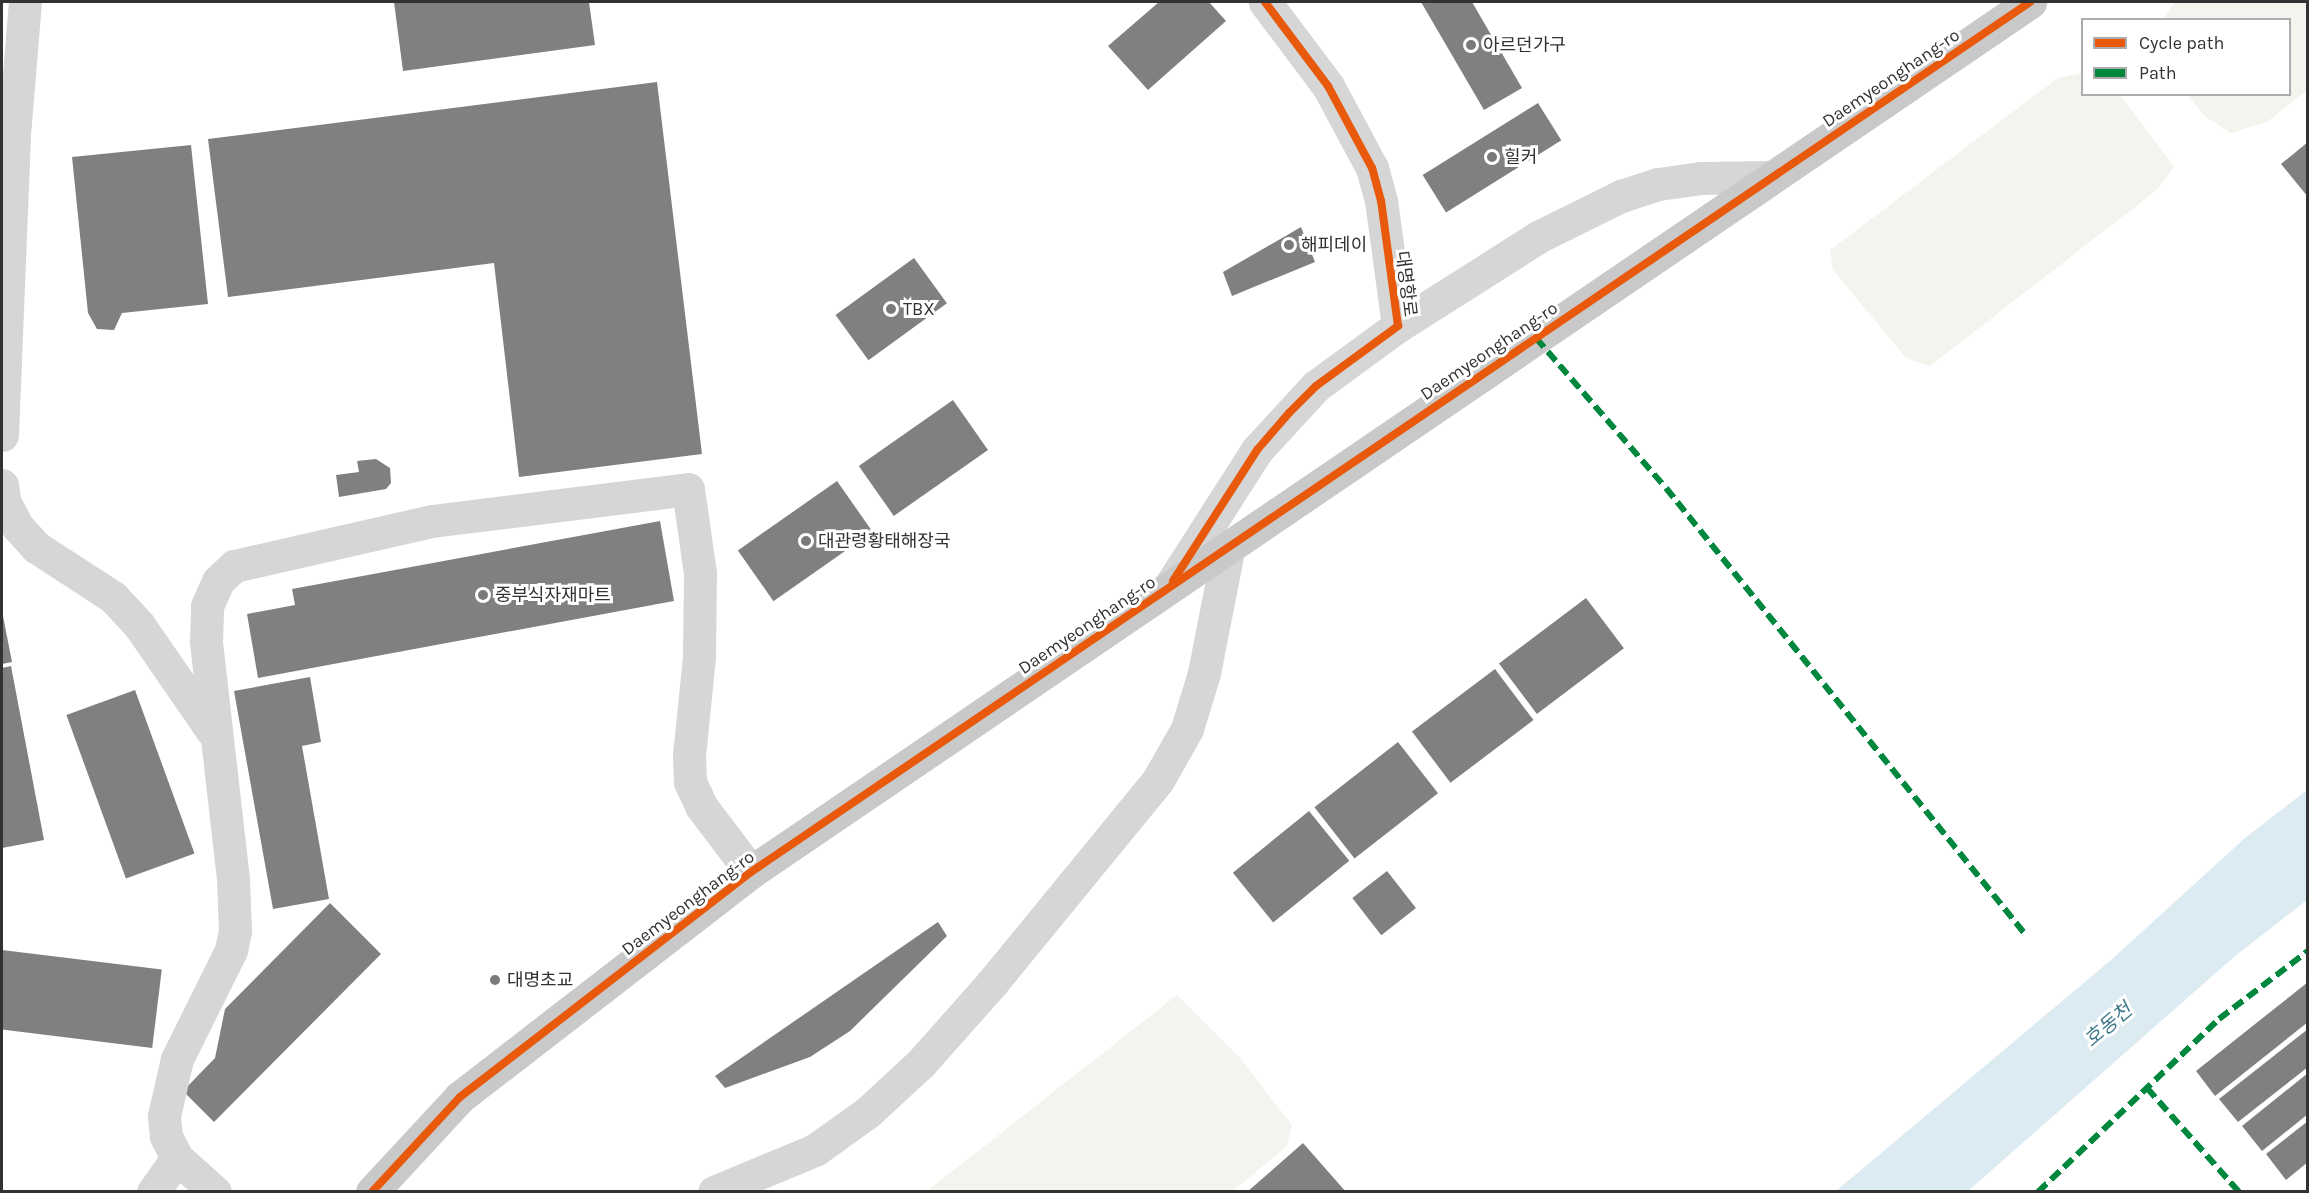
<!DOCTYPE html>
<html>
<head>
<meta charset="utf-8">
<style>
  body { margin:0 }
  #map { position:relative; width:2309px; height:1193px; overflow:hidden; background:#fff; font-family:Karla,"Noto Sans KR",sans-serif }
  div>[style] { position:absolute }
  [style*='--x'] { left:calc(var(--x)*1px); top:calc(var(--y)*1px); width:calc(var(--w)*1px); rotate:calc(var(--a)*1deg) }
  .green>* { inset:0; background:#f2f4ed }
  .water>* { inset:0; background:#dbebf1 }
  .building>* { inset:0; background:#808080; transform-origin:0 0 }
  .minor>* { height:33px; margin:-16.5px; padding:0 16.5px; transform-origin:16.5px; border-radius:16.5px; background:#d6d6d6 }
  .major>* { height:33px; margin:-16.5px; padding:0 16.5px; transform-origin:16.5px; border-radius:16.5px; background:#c9c9c9 }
  .quiet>* { height:6px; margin-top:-3px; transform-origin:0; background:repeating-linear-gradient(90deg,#00873e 0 12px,transparent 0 18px) }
  .cycleway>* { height:8px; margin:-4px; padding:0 4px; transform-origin:4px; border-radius:4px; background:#e8590c }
  .dots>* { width:16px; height:16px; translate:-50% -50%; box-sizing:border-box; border:3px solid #fff; border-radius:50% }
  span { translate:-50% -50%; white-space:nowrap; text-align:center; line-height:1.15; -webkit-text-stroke:6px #fff; paint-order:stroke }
  .poi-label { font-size:18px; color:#323232 }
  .left { translate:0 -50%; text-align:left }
  .street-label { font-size:18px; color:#323232 }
  .water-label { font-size:20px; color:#3f7a8c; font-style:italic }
  .frame { position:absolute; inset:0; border:3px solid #323232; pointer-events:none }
  .legend { position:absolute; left:2081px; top:18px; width:210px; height:78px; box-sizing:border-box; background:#fff; border:2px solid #adadad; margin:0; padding:8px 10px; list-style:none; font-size:18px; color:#323232 }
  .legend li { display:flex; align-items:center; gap:12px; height:30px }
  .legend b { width:30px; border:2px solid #adadad }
</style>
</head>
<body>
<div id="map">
  <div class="green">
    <i style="clip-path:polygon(2175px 2px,2307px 2px,2307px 90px,2267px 122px,2231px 133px,2206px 117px,2187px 95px,2290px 94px,2290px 20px,2163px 19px)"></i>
    <i style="clip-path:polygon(2082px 73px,2082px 94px,2120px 95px,2174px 167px,2158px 189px,1930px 366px,1906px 358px,1833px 270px,1830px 250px,2058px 78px)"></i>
    <i style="clip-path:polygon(1177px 995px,1239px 1057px,1292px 1125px,1287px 1146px,1233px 1191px,927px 1191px)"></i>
  </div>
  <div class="water">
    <i style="clip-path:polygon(2307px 790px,2307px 900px,2235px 956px,1968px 1191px,1836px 1191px,2111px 960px,2245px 838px)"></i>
  </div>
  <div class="building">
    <i style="clip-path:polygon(394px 2px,589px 2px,595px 45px,403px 71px)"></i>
    <i style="clip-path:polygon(1159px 2px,1209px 2px,1226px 21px,1148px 90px,1108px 46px)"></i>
    <i style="clip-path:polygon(1421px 2px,1472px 2px,1522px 88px,1484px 110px)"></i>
    <i style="clip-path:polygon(657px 82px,702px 454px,519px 477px,494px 263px,228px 297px,208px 139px)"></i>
    <i style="left:1538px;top:103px;width:44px;height:136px;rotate:58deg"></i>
    <i style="clip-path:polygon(2308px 142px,2308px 197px,2281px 164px)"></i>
    <i style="clip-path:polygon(191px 145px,208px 304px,122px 313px,114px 330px,97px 329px,88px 313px,72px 157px)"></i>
    <i style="clip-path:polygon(1301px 227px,1315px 262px,1232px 296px,1223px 272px)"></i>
    <i style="left:914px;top:258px;width:56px;height:97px;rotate:54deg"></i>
    <i style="left:953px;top:400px;width:61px;height:115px;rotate:55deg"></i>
    <i style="clip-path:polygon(376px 459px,390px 468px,391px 483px,386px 489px,339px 497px,336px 475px,359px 472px,357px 461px)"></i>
    <i style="left:837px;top:481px;width:62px;height:121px;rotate:55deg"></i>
    <i style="clip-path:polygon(660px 521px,674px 601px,258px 678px,247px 614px,295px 605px,292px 589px)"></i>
    <i style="left:1586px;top:598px;width:63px;height:109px;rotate:53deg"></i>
    <i style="clip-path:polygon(2px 611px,12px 662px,2px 664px)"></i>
    <i style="clip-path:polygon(11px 666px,44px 840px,2px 848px,2px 668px)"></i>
    <i style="left:1495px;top:669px;width:64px;height:104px;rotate:53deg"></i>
    <i style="clip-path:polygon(310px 677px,321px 742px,302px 746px,329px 899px,273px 909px,234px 691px)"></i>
    <i style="left:135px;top:690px;width:174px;height:73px;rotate:70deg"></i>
    <i style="left:1398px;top:742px;width:65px;height:106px;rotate:52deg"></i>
    <i style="left:1309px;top:811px;width:64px;height:98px;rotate:51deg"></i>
    <i style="left:1387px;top:871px;width:47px;height:44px;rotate:52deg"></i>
    <i style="clip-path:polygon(330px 903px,381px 954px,214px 1122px,183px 1091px,215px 1058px,225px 1009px)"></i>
    <i style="clip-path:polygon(938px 922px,947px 936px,850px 1031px,810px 1057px,725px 1088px,715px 1076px)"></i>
    <i style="left:2px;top:950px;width:161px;height:79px;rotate:7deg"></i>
    <i style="clip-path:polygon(2308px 982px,2308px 1022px,2215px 1096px,2196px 1071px)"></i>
    <i style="clip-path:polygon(2308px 1029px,2308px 1067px,2238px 1122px,2219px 1099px)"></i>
    <i style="clip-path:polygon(2308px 1073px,2308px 1114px,2262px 1151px,2242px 1126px)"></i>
    <i style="clip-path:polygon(2308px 1121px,2308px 1162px,2286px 1180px,2266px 1154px)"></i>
    <i style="clip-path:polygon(1303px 1143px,1346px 1192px,1247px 1192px)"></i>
  </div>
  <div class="minor">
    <i style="--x:1398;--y:326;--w:166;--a:-32.4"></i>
    <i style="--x:1538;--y:237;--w:93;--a:-26.3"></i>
    <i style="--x:1621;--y:196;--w:39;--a:-18"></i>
    <i style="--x:1658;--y:184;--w:43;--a:-7.9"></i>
    <i style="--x:1701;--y:178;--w:71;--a:-0.8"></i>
    <i style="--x:2;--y:435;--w:300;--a:-87.7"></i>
    <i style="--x:14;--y:135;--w:133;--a:-85.3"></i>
    <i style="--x:2;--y:485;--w:18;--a:81"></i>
    <i style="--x:5;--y:503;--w:27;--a:62"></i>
    <i style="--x:18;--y:527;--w:27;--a:48"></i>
    <i style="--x:36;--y:547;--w:92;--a:33"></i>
    <i style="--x:113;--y:597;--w:38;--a:47"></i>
    <i style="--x:139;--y:625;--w:129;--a:55.4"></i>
    <i style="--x:1170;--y:586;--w:161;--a:-57.4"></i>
    <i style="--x:1257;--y:450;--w:87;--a:-47.3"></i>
    <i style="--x:1316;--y:386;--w:102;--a:-36.2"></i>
    <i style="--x:1398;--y:326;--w:126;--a:-97.7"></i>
    <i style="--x:1381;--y:201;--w:34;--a:-105"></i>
    <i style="--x:1372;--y:168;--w:93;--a:-118.2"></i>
    <i style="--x:1328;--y:86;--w:105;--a:-126.9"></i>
    <i style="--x:153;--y:1192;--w:42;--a:-54.8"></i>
    <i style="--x:215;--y:1192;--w:51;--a:-138.2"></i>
    <i style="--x:177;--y:1158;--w:25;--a:-117"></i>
    <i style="--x:166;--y:1136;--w:20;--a:-96"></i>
    <i style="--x:164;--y:1116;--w:58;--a:-77.2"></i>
    <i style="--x:177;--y:1059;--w:122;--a:-63.6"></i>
    <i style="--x:231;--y:950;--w:19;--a:-78"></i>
    <i style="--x:235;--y:931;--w:52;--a:-92.2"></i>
    <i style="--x:233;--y:879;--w:240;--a:-96.5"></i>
    <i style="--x:206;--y:641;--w:35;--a:-88"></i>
    <i style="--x:207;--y:606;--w:27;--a:-66"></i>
    <i style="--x:218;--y:581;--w:22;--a:-43"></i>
    <i style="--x:234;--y:566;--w:203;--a:-12.8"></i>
    <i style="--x:432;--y:521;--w:258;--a:-7.1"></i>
    <i style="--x:688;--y:489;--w:85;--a:81.9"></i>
    <i style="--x:700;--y:573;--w:84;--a:90.7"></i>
    <i style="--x:699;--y:657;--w:99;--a:95.8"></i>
    <i style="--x:689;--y:755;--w:27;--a:88"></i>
    <i style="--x:690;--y:782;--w:26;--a:65"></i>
    <i style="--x:701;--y:806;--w:83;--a:52.9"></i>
    <i style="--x:714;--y:1192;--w:109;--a:-22.6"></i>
    <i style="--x:815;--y:1150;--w:65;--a:-35.6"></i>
    <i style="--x:868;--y:1112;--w:72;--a:-42.8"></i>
    <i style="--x:921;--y:1063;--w:107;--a:-48.4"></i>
    <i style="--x:992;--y:983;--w:262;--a:-50.7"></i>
    <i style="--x:1158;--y:780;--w:59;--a:-60.4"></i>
    <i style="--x:1187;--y:729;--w:59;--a:-73.1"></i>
    <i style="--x:1204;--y:673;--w:129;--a:-78.9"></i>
  </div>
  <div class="major">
    <i style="--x:372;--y:1192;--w:129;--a:-47.2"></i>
    <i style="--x:460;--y:1097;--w:368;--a:-37.7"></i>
    <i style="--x:751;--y:872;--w:1547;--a:-34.22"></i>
  </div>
  <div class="quiet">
    <i style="--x:1536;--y:338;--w:198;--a:49.1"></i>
    <i style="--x:1666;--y:488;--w:573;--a:51.17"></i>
    <i style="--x:2147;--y:1088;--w:139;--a:48.5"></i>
    <i style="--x:2038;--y:1192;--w:250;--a:-43.7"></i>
    <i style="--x:2219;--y:1019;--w:112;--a:-37.4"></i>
  </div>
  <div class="cycleway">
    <i style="--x:1173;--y:581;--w:156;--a:-57.3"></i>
    <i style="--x:1257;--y:450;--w:49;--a:-49.1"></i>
    <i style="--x:1289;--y:413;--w:38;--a:-45"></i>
    <i style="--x:1316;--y:386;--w:102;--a:-36.2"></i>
    <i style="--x:1398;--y:326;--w:126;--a:-97.7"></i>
    <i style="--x:1381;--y:201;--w:34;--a:-105"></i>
    <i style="--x:1372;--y:168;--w:93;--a:-118.2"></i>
    <i style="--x:1328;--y:86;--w:105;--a:-126.9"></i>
    <i style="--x:372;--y:1192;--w:129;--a:-47.2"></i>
    <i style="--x:460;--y:1097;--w:368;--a:-37.7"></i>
    <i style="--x:751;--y:872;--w:1547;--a:-34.22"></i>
  </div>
  <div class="dots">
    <i style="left:1471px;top:45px;background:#7a7a7a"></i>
    <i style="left:1492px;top:157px;background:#7a7a7a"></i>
    <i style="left:1289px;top:245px;background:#7a7a7a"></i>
    <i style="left:891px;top:309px;background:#7a7a7a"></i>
    <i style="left:806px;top:541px;background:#7a7a7a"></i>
    <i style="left:483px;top:595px;background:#7a7a7a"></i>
    <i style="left:495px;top:980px;background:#7a7a7a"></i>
  </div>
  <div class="poi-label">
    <span class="left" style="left:1483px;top:45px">아르던가구</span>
    <span class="left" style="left:1504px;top:157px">힐커</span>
    <span class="left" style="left:1301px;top:245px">해피데이</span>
    <span class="left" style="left:903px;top:309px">TBX</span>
    <span class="left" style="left:818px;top:541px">대관령황태해장국</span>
    <span class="left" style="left:495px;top:595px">중부식자재마트</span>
    <span class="left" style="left:507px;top:980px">대명초교</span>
  </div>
  <div class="street-label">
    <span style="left:1891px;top:78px;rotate:-34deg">Daemyeonghang-ro</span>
    <span style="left:1406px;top:284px;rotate:83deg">대명항로</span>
    <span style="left:1489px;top:351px;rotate:-34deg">Daemyeonghang-ro</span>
    <span style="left:1087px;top:625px;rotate:-34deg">Daemyeonghang-ro</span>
    <span style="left:688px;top:903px;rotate:-37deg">Daemyeonghang-ro</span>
  </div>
  <div class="water-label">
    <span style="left:2108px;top:1025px;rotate:-40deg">호동천</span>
  </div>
  <div class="frame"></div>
  <ul class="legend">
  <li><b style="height:8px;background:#e8590c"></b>Cycle path</li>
  <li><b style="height:8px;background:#00873e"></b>Path</li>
  </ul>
</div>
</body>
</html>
